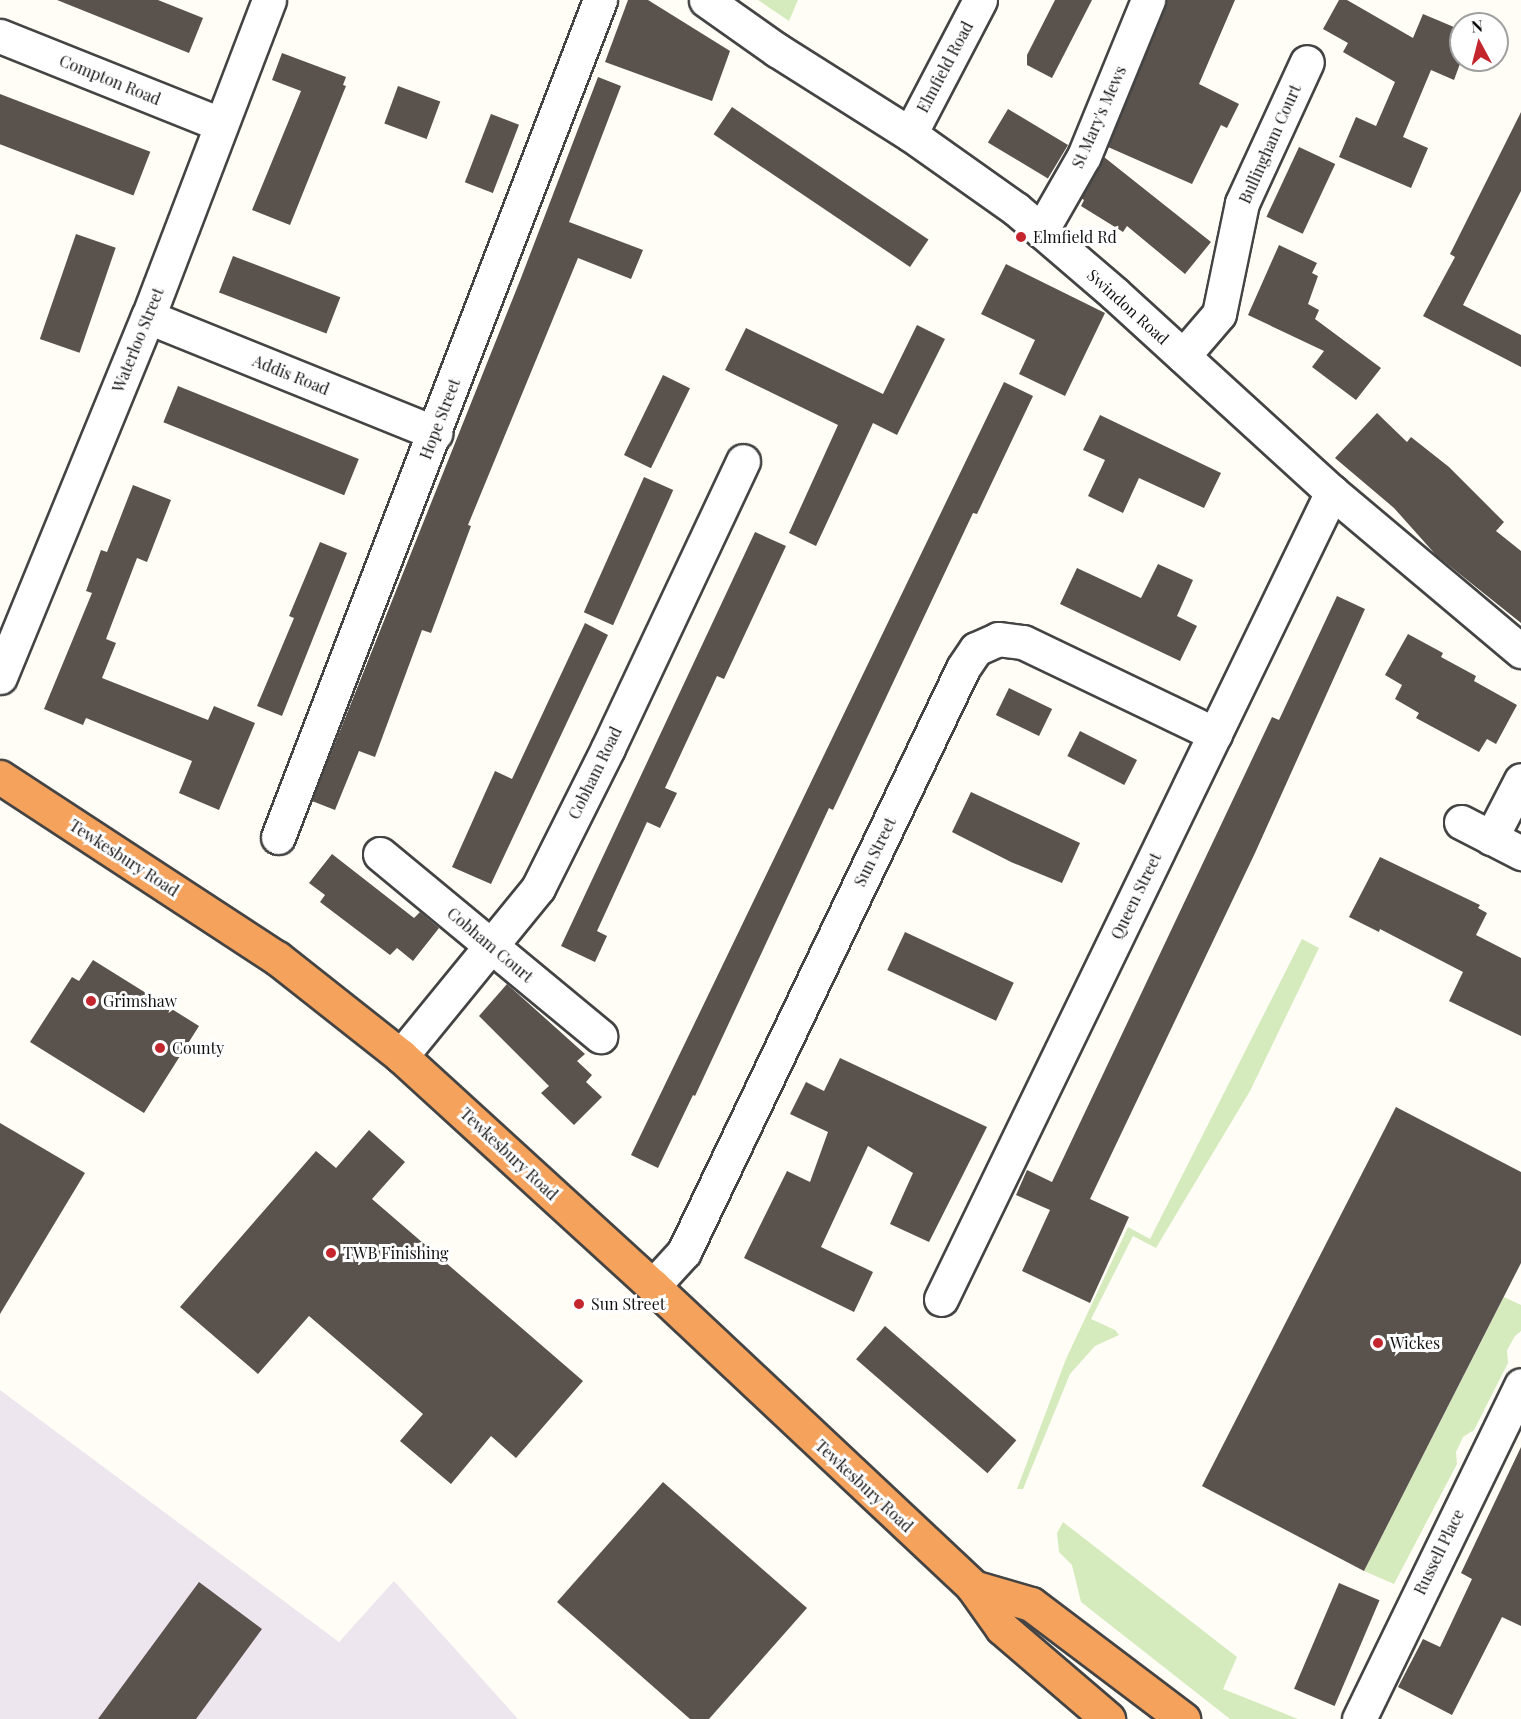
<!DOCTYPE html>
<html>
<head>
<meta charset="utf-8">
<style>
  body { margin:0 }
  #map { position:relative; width:1521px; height:1719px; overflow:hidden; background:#fffdf5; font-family:"Playfair Display",serif }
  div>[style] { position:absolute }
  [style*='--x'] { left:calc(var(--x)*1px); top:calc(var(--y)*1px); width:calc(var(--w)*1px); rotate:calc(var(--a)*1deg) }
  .industrial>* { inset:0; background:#eee6ef }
  .green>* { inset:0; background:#d5ebbd }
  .building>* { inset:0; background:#5a524d; transform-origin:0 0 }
  .roads { filter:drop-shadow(2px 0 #444) drop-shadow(-2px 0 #444) drop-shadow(0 2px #444) drop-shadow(0 -2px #444) }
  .minor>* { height:33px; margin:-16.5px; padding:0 16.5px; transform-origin:16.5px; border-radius:16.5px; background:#fff }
  .highway>* { height:33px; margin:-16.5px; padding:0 16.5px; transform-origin:16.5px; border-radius:16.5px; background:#f5a25d }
  .dots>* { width:16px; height:16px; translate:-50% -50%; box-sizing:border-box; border:3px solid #fff; border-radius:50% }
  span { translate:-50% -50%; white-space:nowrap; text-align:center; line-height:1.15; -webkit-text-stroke:6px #fff; paint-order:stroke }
  .street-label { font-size:16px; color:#111 }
  .poi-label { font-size:16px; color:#111 }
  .left { translate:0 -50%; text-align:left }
  .north { position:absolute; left:1449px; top:12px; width:60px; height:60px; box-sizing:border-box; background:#fff; border:2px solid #a0a0a0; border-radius:50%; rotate:353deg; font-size:16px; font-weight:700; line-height:24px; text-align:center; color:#111 }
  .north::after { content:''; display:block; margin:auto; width:21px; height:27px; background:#c4262e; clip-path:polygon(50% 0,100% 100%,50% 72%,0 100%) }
</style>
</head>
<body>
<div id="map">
  <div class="industrial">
    <i style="clip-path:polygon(0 1390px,339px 1642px,394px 1581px,518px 1719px,0 1719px)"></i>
  </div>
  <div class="green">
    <i style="clip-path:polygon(758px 0,798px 0,789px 21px)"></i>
    <i style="clip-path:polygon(1302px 939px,1319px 948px,1250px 1091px,1156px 1248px,1133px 1236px,1091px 1319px,1115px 1330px,1119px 1335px,1095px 1346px,1070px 1374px,1023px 1489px,1017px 1489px,1066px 1359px,1128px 1227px,1150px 1239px)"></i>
    <i style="clip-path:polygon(1504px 1297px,1521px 1305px,1521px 1331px,1515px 1336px,1507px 1350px,1508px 1363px,1474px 1430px,1463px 1437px,1456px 1452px,1457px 1464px,1394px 1584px,1364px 1571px)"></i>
    <i style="clip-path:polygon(1063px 1522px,1237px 1657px,1223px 1689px,1298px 1719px,1230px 1719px,1081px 1602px,1072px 1565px,1059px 1552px,1057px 1533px)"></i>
  </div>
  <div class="building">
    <i style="clip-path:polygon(57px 0,158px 0,203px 18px,189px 53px)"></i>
    <i style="clip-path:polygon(628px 0,648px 0,730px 51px,712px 101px,605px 62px)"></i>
    <i style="clip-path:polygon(1055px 0,1092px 0,1052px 78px,1027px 65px,1027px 55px)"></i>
    <i style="clip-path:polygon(1167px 0,1235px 0,1199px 84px,1239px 104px,1227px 128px,1221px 125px,1192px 184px,1108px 147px)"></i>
    <i style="clip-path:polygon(1339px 0,1347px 0,1413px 38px,1423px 14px,1461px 30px,1461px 61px,1454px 80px,1431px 70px,1403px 137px,1428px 148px,1411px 188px,1339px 157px,1356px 117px,1376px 126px,1395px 82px,1343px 52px,1348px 43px,1323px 29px)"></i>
    <i style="clip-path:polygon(282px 53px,346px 77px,343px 85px,346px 86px,290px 225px,252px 210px,301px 91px,272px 80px)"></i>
    <i style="clip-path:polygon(598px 77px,621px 86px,569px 222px,643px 250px,631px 279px,578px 258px,468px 525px,471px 526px,431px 633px,422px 630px,375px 757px,359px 751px,335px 810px,312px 801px,521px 278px)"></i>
    <i style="left:398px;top:86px;width:45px;height:40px;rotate:20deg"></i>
    <i style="left:0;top:94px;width:161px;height:47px;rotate:21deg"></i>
    <i style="left:732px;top:107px;width:237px;height:33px;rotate:34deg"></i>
    <i style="left:1008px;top:109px;width:70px;height:39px;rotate:31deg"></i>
    <i style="clip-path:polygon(1521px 112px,1521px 191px,1463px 305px,1521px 335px,1521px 367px,1423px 316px,1455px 257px,1450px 254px)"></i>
    <i style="left:491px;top:114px;width:30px;height:73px;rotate:21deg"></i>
    <i style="left:1299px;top:147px;width:40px;height:77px;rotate:25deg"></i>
    <i style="clip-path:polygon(1104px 157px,1211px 242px,1185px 274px,1127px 226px,1123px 232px,1081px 206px,1084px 200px,1081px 198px)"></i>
    <i style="left:76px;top:234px;width:42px;height:111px;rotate:19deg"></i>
    <i style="clip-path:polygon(1279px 245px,1317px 263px,1312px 273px,1318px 276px,1308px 304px,1319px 310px,1315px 319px,1381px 368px,1356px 400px,1312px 367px,1324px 351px,1248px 315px)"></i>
    <i style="left:233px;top:256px;width:115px;height:39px;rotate:21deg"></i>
    <i style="clip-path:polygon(1006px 264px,1105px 313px,1065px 396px,1019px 374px,1035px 340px,981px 314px)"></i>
    <i style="clip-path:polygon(917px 325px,945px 339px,897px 435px,873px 423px,816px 546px,789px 533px,838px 425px,725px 370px,746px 328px,883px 394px)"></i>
    <i style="left:663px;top:375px;width:30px;height:89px;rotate:26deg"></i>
    <i style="clip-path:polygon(1004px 382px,1033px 396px,977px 514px,973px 513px,833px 810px,829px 808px,695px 1096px,693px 1095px,658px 1168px,631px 1155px)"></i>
    <i style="left:178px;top:386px;width:195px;height:39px;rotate:22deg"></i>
    <i style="clip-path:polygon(1377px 413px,1407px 442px,1411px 437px,1449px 467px,1504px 522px,1496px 531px,1521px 551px,1521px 623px,1436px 555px,1394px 508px,1335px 458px)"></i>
    <i style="clip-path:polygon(1100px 415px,1221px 473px,1204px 508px,1139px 478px,1123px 513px,1088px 496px,1105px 460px,1083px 450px)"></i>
    <i style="left:644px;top:477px;width:32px;height:148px;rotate:24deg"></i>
    <i style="clip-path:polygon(133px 485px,171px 500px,147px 562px,137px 558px,106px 639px,116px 643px,102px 678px,208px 720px,214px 706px,255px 723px,219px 810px,179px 793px,192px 761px,86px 718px,83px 725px,44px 709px,92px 593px,86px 591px,101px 550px,107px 552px)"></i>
    <i style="clip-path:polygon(755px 532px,786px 546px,724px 679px,717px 676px,665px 788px,677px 793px,660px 828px,647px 822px,597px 931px,607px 936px,595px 962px,561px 946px)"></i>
    <i style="clip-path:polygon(320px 542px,347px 553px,282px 716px,257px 706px,294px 618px,289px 616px)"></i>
    <i style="clip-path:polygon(1158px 564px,1193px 580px,1177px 616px,1197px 626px,1180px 661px,1060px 604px,1077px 568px,1141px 598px)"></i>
    <i style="clip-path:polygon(1337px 596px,1365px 609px,1255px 853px,1090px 1199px,1129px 1217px,1090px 1303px,1022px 1271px,1050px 1210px,1016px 1195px,1027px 1170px,1052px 1182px,1272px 717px,1279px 720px)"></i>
    <i style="clip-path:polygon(585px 623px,608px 635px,491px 884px,452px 867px,495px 771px,512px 779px)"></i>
    <i style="clip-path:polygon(1408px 634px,1443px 653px,1441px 657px,1476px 676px,1474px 681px,1517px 705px,1496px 744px,1487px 739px,1479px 752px,1416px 718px,1419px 713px,1395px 699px,1402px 685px,1385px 675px)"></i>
    <i style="left:1009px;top:688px;width:48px;height:30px;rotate:26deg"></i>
    <i style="left:1080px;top:731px;width:64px;height:28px;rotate:27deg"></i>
    <i style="clip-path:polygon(971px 792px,1080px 843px,1062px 883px,1011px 862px,952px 832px)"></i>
    <i style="clip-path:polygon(332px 854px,414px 918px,420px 912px,439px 928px,413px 961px,397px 948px,390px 955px,320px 902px,325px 895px,309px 883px)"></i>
    <i style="clip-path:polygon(1380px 857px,1480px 905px,1478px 908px,1487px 913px,1476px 935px,1521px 958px,1521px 1036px,1449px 1001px,1463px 972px,1380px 929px,1379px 932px,1349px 917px)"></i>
    <i style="left:905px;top:932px;width:120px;height:42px;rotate:25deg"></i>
    <i style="clip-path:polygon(93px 960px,199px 1026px,144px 1113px,30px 1042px,72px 977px,79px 981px)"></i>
    <i style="clip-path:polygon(507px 984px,585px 1054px,577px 1061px,592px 1075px,586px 1082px,602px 1097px,574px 1125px,541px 1093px,549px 1086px,479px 1016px)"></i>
    <i style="clip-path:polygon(840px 1058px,987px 1127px,929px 1242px,890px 1224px,913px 1173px,868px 1146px,821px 1247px,873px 1272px,854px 1312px,744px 1258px,787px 1171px,810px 1182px,828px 1132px,790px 1114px,806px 1082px,824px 1091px)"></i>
    <i style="clip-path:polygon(1396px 1107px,1521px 1172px,1521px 1263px,1364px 1571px,1202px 1486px)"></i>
    <i style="clip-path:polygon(0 1123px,85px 1173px,0 1314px)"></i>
    <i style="clip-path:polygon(369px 1130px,405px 1162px,372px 1199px,583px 1381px,516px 1458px,491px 1436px,451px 1484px,400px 1441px,423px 1414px,309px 1316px,258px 1374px,180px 1307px,316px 1151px,336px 1168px)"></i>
    <i style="left:885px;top:1326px;width:174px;height:44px;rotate:41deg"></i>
    <i style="clip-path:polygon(1521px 1447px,1521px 1626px,1502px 1617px,1452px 1715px,1398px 1687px,1423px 1639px,1440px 1647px,1472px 1579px,1461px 1573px)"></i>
    <i style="clip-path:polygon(663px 1482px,807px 1608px,709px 1719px,690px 1719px,557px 1602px)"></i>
    <i style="clip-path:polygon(199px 1582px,262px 1629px,196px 1719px,98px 1719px)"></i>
    <i style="left:1339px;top:1583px;width:44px;height:115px;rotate:23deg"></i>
  </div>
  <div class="roads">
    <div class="minor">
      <i style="--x:706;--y:0;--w:87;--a:35.2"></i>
      <i style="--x:777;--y:50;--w:157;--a:32.3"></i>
      <i style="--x:910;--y:134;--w:130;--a:35.3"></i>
      <i style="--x:1016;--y:209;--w:130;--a:40.6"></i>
      <i style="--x:1115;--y:294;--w:294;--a:42.4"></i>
      <i style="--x:1332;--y:492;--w:247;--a:40.1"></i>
      <i style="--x:0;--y:36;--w:237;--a:21.8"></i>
      <i style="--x:910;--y:134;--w:151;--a:-62.4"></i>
      <i style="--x:1041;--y:231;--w:86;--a:-60.2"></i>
      <i style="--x:1084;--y:156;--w:169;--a:-67.7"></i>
      <i style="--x:148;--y:317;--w:310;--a:22"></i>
      <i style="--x:1183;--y:356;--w:55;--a:-49.4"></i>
      <i style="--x:1219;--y:314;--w:113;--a:-78.3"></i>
      <i style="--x:1242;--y:203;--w:155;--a:-65.3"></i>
      <i style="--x:0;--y:677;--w:389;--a:-67.7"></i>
      <i style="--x:148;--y:317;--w:339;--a:-69.1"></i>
      <i style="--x:1461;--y:822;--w:68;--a:27.3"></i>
      <i style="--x:278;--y:837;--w:897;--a:-68.96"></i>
      <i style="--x:1491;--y:838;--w:65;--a:-62.7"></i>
      <i style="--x:380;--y:854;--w:286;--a:39.6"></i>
      <i style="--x:401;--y:1056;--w:217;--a:-50.8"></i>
      <i style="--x:538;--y:888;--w:157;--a:-63.4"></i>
      <i style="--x:608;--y:748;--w:317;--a:-64.8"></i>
      <i style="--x:653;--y:1286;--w:46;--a:-47.6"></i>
      <i style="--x:684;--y:1252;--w:647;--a:-64.46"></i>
      <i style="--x:963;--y:668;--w:23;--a:-56"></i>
      <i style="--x:976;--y:649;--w:24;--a:-24"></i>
      <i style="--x:998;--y:639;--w:25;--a:7"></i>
      <i style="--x:1023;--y:642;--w:213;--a:25.6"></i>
      <i style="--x:941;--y:1299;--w:897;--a:-64.15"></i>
      <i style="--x:1359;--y:1719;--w:371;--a:-64.1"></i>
    </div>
    <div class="highway">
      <i style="--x:0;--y:777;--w:331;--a:33.2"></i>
      <i style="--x:277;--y:958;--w:158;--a:38.3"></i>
      <i style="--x:401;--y:1056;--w:341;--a:42.4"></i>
      <i style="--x:653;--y:1286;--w:439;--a:43.2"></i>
      <i style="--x:973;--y:1587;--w:50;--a:54.7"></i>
      <i style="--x:1002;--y:1628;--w:140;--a:40.6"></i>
      <i style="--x:973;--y:1587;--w:60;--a:16.3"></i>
      <i style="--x:1031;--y:1604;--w:191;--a:37.1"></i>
    </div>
  </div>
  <div class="dots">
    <i style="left:1021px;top:237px;background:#c4262e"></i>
    <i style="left:91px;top:1001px;background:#c4262e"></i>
    <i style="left:160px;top:1048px;background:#c4262e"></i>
    <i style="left:331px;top:1253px;background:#c4262e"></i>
    <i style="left:579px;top:1304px;background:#c4262e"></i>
    <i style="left:1378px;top:1343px;background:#c4262e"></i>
  </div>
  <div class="street-label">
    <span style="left:945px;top:67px;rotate:-62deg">Elmfield Road</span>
    <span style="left:110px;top:80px;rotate:22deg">Compton Road</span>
    <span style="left:1099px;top:117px;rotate:-66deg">St Mary's Mews</span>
    <span style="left:1270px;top:144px;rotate:-66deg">Bullingham Court</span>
    <span style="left:1128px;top:307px;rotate:42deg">Swindon Road</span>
    <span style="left:138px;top:340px;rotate:-68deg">Waterloo Street</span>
    <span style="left:291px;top:375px;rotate:22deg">Addis Road</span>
    <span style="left:440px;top:419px;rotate:-69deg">Hope Street</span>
    <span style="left:595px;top:773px;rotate:-64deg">Cobham Road</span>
    <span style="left:875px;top:852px;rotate:-64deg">Sun Street</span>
    <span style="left:124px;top:858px;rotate:33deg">Tewkesbury Road</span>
    <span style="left:1136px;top:896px;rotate:-64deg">Queen Street</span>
    <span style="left:490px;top:945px;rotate:40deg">Cobham Court</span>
    <span style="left:509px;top:1154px;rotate:43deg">Tewkesbury Road</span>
    <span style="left:864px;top:1486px;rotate:43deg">Tewkesbury Road</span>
    <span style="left:1439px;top:1552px;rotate:-64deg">Russell Place</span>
  </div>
  <div class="poi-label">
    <span class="left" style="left:1033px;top:237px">Elmfield Rd</span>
    <span class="left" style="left:103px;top:1001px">Grimshaw</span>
    <span class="left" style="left:172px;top:1048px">County</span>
    <span class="left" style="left:343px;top:1253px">TWB Finishing</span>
    <span class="left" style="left:591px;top:1304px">Sun Street</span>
    <span class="left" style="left:1390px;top:1343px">Wickes</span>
  </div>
  <div class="north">N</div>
</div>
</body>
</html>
